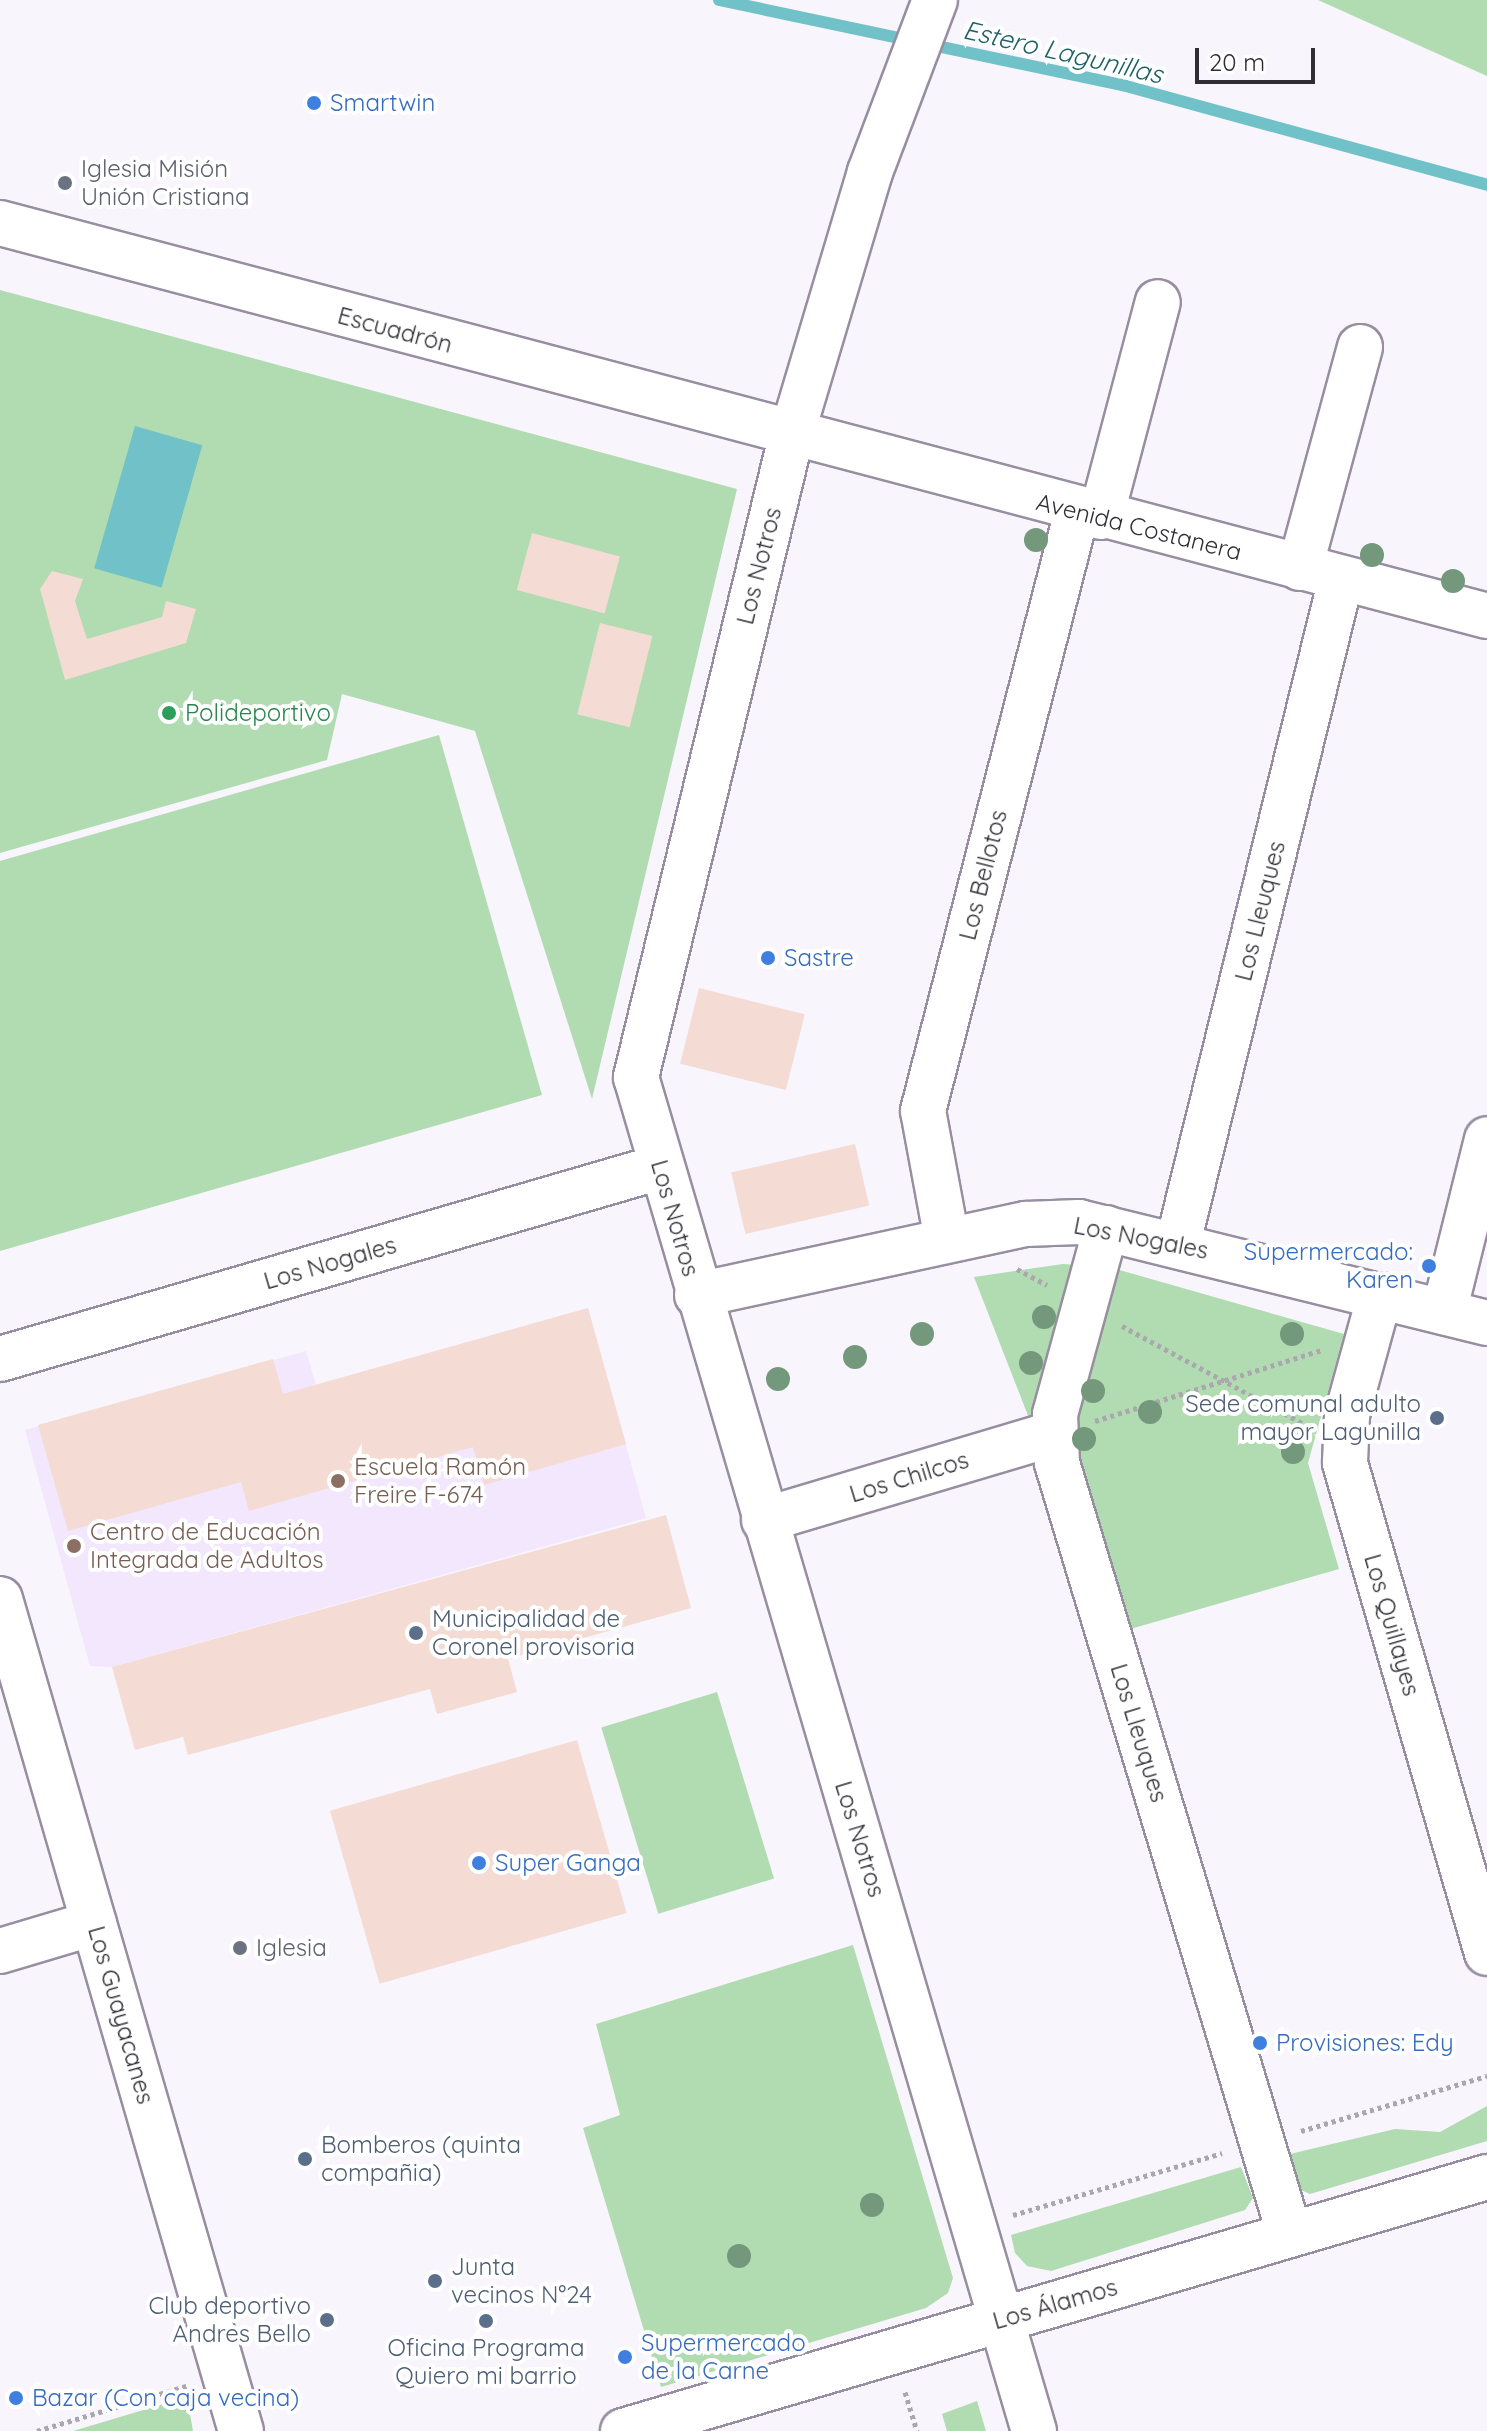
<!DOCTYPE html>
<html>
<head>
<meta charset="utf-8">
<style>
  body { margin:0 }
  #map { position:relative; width:1487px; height:2431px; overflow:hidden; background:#f9f5fd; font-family:Quicksand,sans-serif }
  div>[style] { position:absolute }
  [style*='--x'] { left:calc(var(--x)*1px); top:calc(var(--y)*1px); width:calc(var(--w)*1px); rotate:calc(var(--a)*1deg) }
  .built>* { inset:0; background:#f2e7fc }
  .green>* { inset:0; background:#b1dbb0; transform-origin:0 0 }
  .water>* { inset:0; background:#70c1c8; transform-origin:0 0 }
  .stream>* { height:12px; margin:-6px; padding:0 6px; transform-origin:6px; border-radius:6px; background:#70c1c8 }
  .building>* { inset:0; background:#f4dbd4; transform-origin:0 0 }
  .path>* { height:5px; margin-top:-2.5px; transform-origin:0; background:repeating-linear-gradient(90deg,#aba7af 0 4px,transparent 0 8px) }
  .roads { filter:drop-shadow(2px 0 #988ea1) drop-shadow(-2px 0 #988ea1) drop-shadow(0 2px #988ea1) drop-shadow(0 -2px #988ea1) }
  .minor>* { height:44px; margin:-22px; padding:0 22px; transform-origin:22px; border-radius:22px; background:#fff }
  .trees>* { width:24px; height:24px; margin:-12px; border-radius:50%; background:#74987b }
  .dots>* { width:22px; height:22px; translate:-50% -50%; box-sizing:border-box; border:4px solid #fff; border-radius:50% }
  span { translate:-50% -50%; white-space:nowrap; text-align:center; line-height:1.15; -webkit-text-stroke:8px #fff; paint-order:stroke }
  .shop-label { font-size:24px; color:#366cbe }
  .left { translate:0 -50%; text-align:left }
  .right { translate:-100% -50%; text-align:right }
  .worship-label { font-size:24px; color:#5b616d }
  .street-label { font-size:24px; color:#312d35 }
  .leisure-label { font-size:24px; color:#27864d }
  .service-label { font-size:24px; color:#4e5e75 }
  .education-label { font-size:24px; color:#785e54 }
  .water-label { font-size:26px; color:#1d6066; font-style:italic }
  .scale { position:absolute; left:1195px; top:48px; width:120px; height:36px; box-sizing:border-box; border:4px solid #312d35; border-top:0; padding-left:10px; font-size:24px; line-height:28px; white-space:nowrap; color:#312d35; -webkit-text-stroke:6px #fff; paint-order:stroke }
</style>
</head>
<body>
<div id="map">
  <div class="built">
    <i style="clip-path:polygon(588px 1308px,646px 1518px,112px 1667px,90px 1666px,25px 1430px,306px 1351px,316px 1385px)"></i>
  </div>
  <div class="green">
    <i style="clip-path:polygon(1318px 0,1487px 0,1487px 76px)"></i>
    <i style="clip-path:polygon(0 290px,737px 489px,592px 1099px,475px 731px,342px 694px,327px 760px,0 853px)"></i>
    <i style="clip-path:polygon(439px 735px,542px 1095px,0 1251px,0 861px)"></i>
    <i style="clip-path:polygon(1063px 1264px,1109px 1267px,1344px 1334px,1308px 1463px,1339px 1569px,1113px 1634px,974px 1277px)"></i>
    <i style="left:717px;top:1692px;width:195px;height:121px;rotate:73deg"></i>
    <i style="clip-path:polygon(853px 1945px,953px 2278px,948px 2293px,926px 2308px,661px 2387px,583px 2128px,620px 2115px,596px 2024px)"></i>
    <i style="clip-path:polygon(1487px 2106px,1487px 2141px,1310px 2194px,1294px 2187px,1290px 2154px,1395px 2129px,1440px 2132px)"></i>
    <i style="clip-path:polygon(1241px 2167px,1253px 2198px,1245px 2210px,1051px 2271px,1027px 2266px,1015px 2253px,1011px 2235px)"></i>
    <i style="clip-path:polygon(187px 2397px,193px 2431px,73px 2431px)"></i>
    <i style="clip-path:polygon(977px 2401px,986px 2431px,947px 2431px,942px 2414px)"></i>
  </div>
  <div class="water">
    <i style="left:135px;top:426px;width:70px;height:148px;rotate:16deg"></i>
  </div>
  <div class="stream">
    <i style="--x:719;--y:0;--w:416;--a:11.9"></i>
    <i style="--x:1126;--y:86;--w:374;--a:15.3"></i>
  </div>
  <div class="building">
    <i style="left:532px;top:533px;width:91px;height:59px;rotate:15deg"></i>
    <i style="clip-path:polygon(52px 571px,83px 579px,75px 601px,87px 639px,162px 617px,166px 601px,196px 609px,186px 643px,65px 680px,40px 589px)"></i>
    <i style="left:600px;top:623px;width:54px;height:94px;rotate:14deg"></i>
    <i style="left:699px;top:988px;width:109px;height:78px;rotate:14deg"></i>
    <i style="left:855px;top:1144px;width:63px;height:127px;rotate:77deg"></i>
    <i style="clip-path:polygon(588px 1308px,626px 1444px,484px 1485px,473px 1447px,249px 1511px,241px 1482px,68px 1531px,38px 1425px,273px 1359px,283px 1394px)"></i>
    <i style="clip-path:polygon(666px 1515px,691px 1608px,508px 1659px,517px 1692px,437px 1714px,430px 1689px,188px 1755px,183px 1737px,135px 1750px,112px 1667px)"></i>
    <i style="left:577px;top:1740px;width:180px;height:257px;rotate:74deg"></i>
  </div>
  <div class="path">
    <i style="--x:1017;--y:1269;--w:34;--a:28"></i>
    <i style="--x:1122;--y:1326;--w:207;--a:28.3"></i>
    <i style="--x:1095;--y:1421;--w:238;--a:-17.4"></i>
    <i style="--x:1301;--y:2131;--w:194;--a:-16.5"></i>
    <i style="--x:1013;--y:2215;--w:218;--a:-16.5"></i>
    <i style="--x:905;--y:2392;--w:41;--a:72.9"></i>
    <i style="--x:37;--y:2431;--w:156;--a:-16.8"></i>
  </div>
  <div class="roads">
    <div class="minor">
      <i style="--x:935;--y:0;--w:184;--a:110.7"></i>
      <i style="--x:870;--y:172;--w:277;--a:106.6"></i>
      <i style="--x:791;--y:437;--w:659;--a:103.61"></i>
      <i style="--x:636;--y:1077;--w:1411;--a:73.62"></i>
      <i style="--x:0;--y:223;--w:1538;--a:14.8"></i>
      <i style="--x:1101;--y:517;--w:222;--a:-75.2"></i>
      <i style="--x:1300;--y:568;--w:229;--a:-74.8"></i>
      <i style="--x:1106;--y:1228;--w:193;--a:105.3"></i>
      <i style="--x:1055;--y:1414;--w:49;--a:87.7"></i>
      <i style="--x:1057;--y:1463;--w:806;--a:73.21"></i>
      <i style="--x:947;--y:1240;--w:131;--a:-100.5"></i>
      <i style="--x:923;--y:1111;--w:619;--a:-75.6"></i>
      <i style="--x:1178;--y:1243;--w:684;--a:-76.21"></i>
      <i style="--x:697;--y:1295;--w:337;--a:-12.2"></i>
      <i style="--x:1026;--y:1224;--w:53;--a:-2.2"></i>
      <i style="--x:1079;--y:1222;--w:420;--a:13.9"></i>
      <i style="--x:1380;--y:1295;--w:124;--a:105.4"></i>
      <i style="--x:1347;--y:1415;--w:48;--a:92.4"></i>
      <i style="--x:1345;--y:1463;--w:510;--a:73.84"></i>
      <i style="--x:1444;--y:1312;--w:178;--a:-76"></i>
      <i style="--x:0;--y:1359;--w:687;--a:-16.22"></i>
      <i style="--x:764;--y:1520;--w:302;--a:-16.6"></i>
      <i style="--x:0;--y:1599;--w:866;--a:73.85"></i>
      <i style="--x:0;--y:1951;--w:98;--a:-16.6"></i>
      <i style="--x:623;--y:2431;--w:901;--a:-16.38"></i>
    </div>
  </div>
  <div class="trees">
    <i style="left:1036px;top:540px"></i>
    <i style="left:1372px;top:555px"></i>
    <i style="left:1453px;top:581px"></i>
    <i style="left:1044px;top:1317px"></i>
    <i style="left:922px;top:1334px"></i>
    <i style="left:1292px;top:1334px"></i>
    <i style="left:855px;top:1357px"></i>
    <i style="left:1031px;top:1363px"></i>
    <i style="left:778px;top:1379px"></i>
    <i style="left:1093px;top:1391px"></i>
    <i style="left:1150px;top:1412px"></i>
    <i style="left:1084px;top:1439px"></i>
    <i style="left:1293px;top:1452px"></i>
    <i style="left:872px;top:2205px"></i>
    <i style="left:739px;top:2256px"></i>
  </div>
  <div class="dots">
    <i style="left:314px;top:103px;background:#3f7fe0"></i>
    <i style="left:65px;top:183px;background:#6b7280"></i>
    <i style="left:169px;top:713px;background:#2e9e5b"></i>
    <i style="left:768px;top:958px;background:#3f7fe0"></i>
    <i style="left:1429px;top:1266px;background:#3f7fe0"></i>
    <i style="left:1437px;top:1418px;background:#5c6f8a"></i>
    <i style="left:338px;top:1481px;background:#8d6e63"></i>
    <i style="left:74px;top:1546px;background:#8d6e63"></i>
    <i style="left:416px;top:1633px;background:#5c6f8a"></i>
    <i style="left:479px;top:1863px;background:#3f7fe0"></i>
    <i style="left:240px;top:1948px;background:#6b7280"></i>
    <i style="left:1260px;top:2043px;background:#3f7fe0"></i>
    <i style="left:305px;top:2159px;background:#5c6f8a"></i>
    <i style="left:435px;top:2281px;background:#5c6f8a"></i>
    <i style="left:327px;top:2320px;background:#5c6f8a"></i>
    <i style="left:486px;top:2321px;background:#5c6f8a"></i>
    <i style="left:625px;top:2357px;background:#3f7fe0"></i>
    <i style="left:16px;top:2398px;background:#3f7fe0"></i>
  </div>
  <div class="shop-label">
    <span class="left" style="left:330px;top:103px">Smartwin</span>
    <span class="left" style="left:784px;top:958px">Sastre</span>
    <span class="right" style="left:1413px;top:1266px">Supermercado:<br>Karen</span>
    <span class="left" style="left:495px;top:1863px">Super Ganga</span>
    <span class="left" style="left:1276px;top:2043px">Provisiones: Edy</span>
    <span class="left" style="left:641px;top:2357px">Supermercado<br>de la Carne</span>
    <span class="left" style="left:32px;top:2398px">Bazar (Con caja vecina)</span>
  </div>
  <div class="worship-label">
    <span class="left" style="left:81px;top:183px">Iglesia Misión<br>Unión Cristiana</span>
    <span class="left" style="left:256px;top:1948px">Iglesia</span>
  </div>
  <div class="street-label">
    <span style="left:395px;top:330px;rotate:15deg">Escuadrón</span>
    <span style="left:1139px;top:527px;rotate:14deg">Avenida Costanera</span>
    <span style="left:759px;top:566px;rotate:-76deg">Los Notros</span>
    <span style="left:983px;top:875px;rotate:-76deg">Los Bellotos</span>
    <span style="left:1260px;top:911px;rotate:-76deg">Los Lleuques</span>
    <span style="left:675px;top:1218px;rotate:74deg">Los Notros</span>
    <span style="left:1141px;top:1238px;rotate:11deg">Los Nogales</span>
    <span style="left:330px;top:1263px;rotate:-16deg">Los Nogales</span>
    <span style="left:909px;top:1477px;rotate:-17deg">Los Chilcos</span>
    <span style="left:1392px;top:1625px;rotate:74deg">Los Quillayes</span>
    <span style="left:1139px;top:1733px;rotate:73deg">Los Lleuques</span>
    <span style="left:860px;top:1839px;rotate:73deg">Los Notros</span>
    <span style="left:121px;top:2015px;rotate:74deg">Los Guayacanes</span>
    <span style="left:1055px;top:2304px;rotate:-16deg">Los Álamos</span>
  </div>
  <div class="leisure-label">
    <span class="left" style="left:185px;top:713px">Polideportivo</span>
  </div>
  <div class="service-label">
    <span class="right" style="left:1421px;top:1418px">Sede comunal adulto<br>mayor Lagunilla</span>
    <span class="left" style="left:432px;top:1633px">Municipalidad de<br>Coronel provisoria</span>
    <span class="left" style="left:321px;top:2159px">Bomberos (quinta<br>compañia)</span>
    <span class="left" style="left:451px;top:2281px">Junta<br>vecinos N°24</span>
    <span class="right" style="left:311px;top:2320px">Club deportivo<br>Andres Bello</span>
    <span style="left:486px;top:2362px">Oficina Programa<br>Quiero mi barrio</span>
  </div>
  <div class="education-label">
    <span class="left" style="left:354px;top:1481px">Escuela Ramón<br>Freire F-674</span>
    <span class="left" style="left:90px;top:1546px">Centro de Educación<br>Integrada de Adultos</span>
  </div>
  <div class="water-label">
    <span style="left:1063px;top:52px;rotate:13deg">Estero Lagunillas</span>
  </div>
  <div class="scale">20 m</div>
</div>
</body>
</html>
